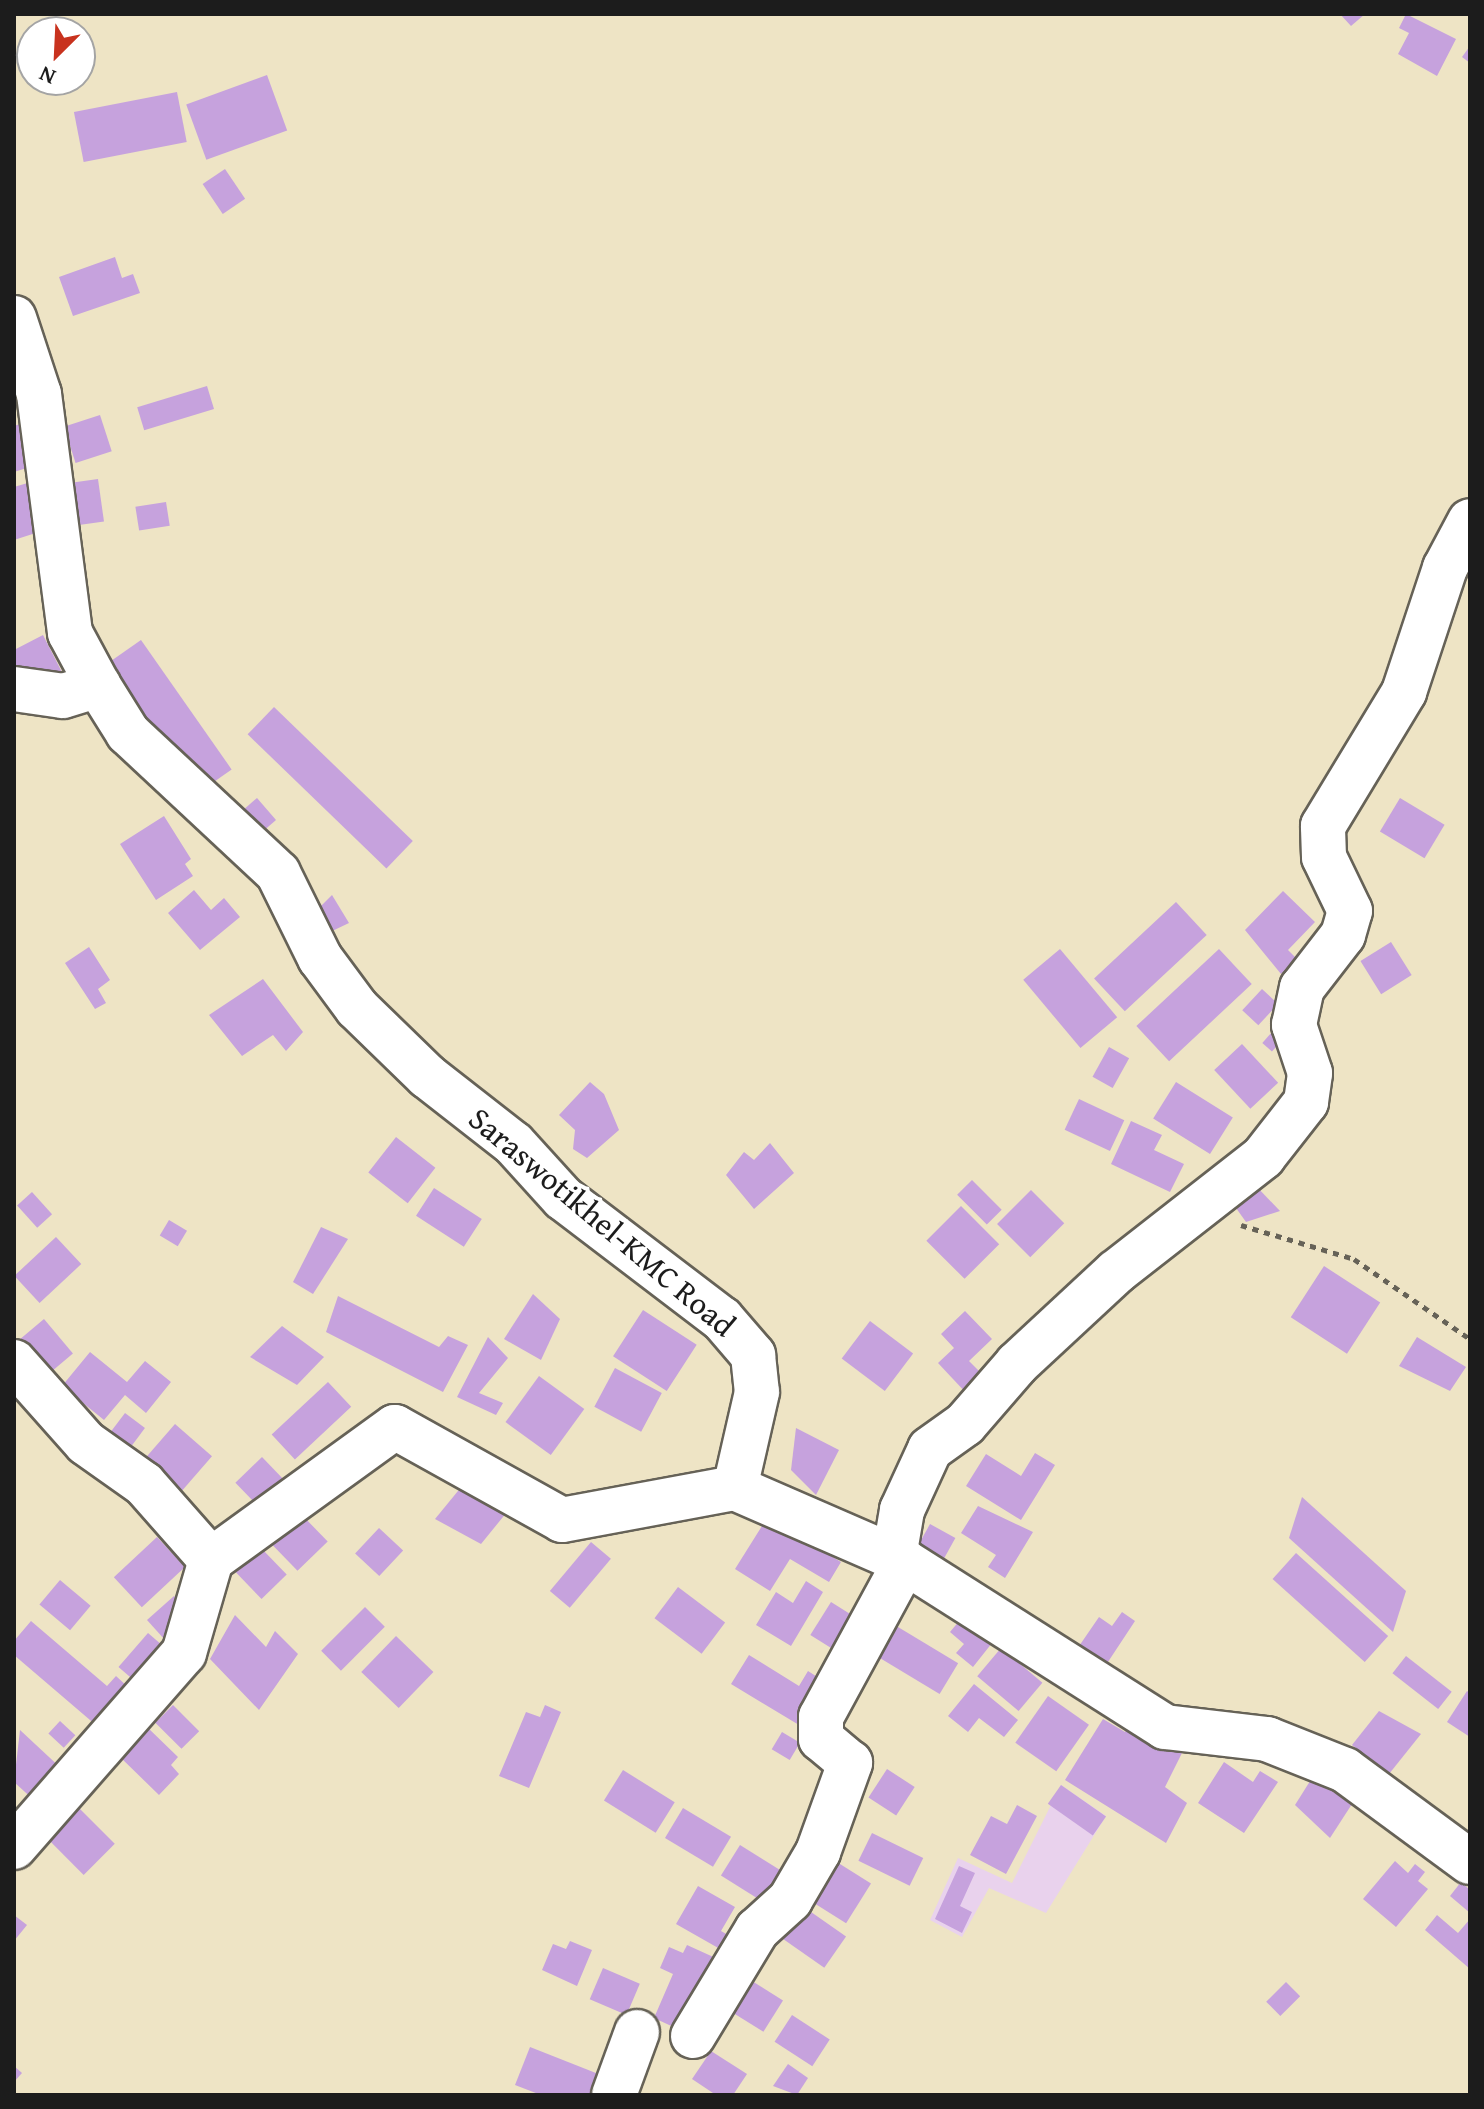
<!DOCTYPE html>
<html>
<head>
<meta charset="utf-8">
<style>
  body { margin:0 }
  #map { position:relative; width:1484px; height:2109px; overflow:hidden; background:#eee4c5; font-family:"Gentium Book Plus",serif }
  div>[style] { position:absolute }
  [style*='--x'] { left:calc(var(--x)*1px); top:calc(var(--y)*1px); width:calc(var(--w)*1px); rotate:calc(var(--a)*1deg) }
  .built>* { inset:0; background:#e9d2ed }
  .building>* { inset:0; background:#c6a2dd; transform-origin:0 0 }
  .path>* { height:5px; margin-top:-2.5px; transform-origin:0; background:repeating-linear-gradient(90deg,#666257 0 6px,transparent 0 12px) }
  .roads { filter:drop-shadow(2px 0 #666257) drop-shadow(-2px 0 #666257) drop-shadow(0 2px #666257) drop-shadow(0 -2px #666257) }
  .minor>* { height:44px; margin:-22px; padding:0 22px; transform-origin:22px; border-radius:22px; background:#fff }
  span { translate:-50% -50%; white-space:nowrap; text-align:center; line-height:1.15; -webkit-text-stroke:8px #fff; paint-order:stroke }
  .street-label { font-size:32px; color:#1c1c1c }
  .frame { position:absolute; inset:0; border:16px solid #1c1c1c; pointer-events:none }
  .north { position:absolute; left:16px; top:16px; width:80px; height:80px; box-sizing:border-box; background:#fff; border:2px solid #a4a4a4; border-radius:50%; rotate:204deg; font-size:22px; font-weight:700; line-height:32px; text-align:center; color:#1c1c1c }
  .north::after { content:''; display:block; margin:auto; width:28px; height:36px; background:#c8321e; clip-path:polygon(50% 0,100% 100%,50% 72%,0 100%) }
</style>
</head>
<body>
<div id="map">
  <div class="built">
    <i style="clip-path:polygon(1061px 1785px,1106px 1816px,1046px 1913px,989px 1888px,962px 1937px,930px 1920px,958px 1858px,1012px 1883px)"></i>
  </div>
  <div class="building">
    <i style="clip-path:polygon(1340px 14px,1365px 14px,1351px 26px)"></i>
    <i style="clip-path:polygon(1406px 14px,1456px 39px,1437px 76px,1398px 54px,1409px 33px,1399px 28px)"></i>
    <i style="clip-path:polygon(1470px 46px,1470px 63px,1462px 57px)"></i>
    <i style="left:267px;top:75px;width:59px;height:86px;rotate:70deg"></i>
    <i style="left:177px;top:92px;width:51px;height:105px;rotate:79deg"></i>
    <i style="left:225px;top:169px;width:36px;height:27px;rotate:56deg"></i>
    <i style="clip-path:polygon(115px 257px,122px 278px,133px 274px,140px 293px,73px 316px,59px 277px)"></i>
    <i style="left:207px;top:386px;width:24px;height:73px;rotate:73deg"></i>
    <i style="left:100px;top:415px;width:38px;height:38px;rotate:72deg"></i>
    <i style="clip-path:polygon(20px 424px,33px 466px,14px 472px,14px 426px)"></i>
    <i style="left:98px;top:479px;width:43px;height:27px;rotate:82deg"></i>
    <i style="clip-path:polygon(31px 482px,45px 530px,14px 540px,14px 487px)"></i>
    <i style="left:166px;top:502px;width:24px;height:31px;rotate:81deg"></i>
    <i style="clip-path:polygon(43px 635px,67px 682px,31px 682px,22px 666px,14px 670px,14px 650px)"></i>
    <i style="left:141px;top:640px;width:158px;height:41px;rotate:55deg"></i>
    <i style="left:274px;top:707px;width:193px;height:38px;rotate:44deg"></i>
    <i style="left:257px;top:798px;width:29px;height:18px;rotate:49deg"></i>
    <i style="left:1400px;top:798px;width:52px;height:39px;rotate:31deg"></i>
    <i style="clip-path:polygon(164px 816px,191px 859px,185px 864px,193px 876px,156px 900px,120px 844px)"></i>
    <i style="clip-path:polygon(194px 890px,211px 910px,224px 898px,240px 917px,200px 950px,168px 913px)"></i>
    <i style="clip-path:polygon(1283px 891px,1315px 922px,1288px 950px,1296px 958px,1281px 974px,1245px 930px)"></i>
    <i style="clip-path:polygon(332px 895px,349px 923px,328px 933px,313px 914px)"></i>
    <i style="left:1176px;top:902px;width:45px;height:112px;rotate:47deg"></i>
    <i style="left:1391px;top:942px;width:39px;height:36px;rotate:58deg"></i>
    <i style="clip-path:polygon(89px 947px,110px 980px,98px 989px,106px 1003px,95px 1009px,65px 963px)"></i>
    <i style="left:1060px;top:949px;width:89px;height:48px;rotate:50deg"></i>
    <i style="left:1219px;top:949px;width:48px;height:113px;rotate:47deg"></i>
    <i style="clip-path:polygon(263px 979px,303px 1032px,286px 1051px,273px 1035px,242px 1056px,209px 1015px)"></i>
    <i style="left:1262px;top:989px;width:22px;height:29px;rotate:43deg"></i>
    <i style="left:1273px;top:1031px;width:13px;height:16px;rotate:42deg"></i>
    <i style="left:1242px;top:1044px;width:53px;height:38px;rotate:47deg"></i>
    <i style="left:1109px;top:1047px;width:23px;height:34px;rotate:29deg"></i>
    <i style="clip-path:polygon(590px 1082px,604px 1094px,619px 1130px,587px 1158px,573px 1149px,575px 1130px,559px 1115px)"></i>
    <i style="left:1176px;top:1082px;width:67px;height:43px;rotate:32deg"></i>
    <i style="left:1079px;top:1099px;width:50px;height:34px;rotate:25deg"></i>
    <i style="clip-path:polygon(1131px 1121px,1162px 1135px,1154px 1150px,1184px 1164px,1170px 1192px,1111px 1164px)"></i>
    <i style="left:396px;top:1137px;width:50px;height:45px;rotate:38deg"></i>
    <i style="clip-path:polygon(770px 1143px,794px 1173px,754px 1209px,726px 1175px,744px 1152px,754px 1160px)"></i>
    <i style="left:972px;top:1180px;width:42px;height:21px;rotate:45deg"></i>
    <i style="clip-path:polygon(1255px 1185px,1280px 1211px,1246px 1222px,1231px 1201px)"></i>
    <i style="left:434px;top:1188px;width:57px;height:33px;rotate:33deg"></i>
    <i style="left:1031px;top:1190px;width:47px;height:48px;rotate:45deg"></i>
    <i style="left:32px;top:1192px;width:30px;height:20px;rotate:48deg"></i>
    <i style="left:961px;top:1206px;width:54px;height:49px;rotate:45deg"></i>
    <i style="left:169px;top:1220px;width:21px;height:18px;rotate:31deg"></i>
    <i style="clip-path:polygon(321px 1227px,348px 1239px,313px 1294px,293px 1282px)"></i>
    <i style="left:56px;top:1237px;width:37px;height:57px;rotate:47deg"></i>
    <i style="left:1324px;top:1266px;width:67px;height:61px;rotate:33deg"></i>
    <i style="clip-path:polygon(533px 1294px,560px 1319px,541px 1360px,504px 1339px)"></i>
    <i style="clip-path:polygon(338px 1296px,439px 1347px,448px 1336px,468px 1345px,443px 1392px,326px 1332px)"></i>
    <i style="left:643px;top:1310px;width:64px;height:55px;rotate:33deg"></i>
    <i style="clip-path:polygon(965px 1311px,992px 1339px,969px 1361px,986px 1378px,968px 1395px,938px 1363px,954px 1348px,941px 1334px)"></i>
    <i style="left:44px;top:1319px;width:45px;height:38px;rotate:50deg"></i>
    <i style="left:870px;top:1321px;width:54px;height:47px;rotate:37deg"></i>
    <i style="clip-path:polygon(282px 1326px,324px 1357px,297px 1385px,250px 1357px)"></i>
    <i style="clip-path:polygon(488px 1337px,508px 1358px,479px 1393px,503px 1403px,496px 1415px,457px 1397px)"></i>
    <i style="clip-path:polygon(1417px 1337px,1466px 1367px,1450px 1391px,1399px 1366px)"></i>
    <i style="clip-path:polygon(90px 1352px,127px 1382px,145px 1361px,171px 1382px,146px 1413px,125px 1395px,104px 1420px,62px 1386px)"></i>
    <i style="left:615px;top:1368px;width:53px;height:44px;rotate:28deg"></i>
    <i style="left:539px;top:1376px;width:56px;height:57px;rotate:36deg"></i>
    <i style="left:328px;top:1382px;width:34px;height:77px;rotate:47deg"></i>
    <i style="left:125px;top:1413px;width:25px;height:28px;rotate:37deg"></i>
    <i style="left:175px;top:1424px;width:49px;height:50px;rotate:41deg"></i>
    <i style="clip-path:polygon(796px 1428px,839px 1450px,816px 1495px,791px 1470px)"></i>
    <i style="clip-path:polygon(1035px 1453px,1055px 1465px,1021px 1520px,966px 1486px,986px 1454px,1021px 1476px)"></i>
    <i style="left:262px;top:1457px;width:36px;height:37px;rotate:46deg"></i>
    <i style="clip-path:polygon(467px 1480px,507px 1512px,481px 1544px,435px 1519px)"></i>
    <i style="clip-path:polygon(1302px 1497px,1406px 1591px,1393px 1632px,1289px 1538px)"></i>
    <i style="clip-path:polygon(978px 1506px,1033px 1532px,1005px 1578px,988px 1567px,996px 1555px,961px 1533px)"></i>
    <i style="left:302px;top:1515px;width:37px;height:42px;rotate:46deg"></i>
    <i style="clip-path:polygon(767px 1518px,841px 1562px,829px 1582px,790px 1559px,770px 1591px,735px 1569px)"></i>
    <i style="left:930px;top:1524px;width:29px;height:30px;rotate:29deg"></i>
    <i style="left:379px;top:1528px;width:33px;height:35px;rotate:43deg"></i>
    <i style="left:157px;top:1537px;width:41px;height:59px;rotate:47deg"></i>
    <i style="left:591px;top:1542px;width:26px;height:64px;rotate:40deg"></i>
    <i style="left:261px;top:1548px;width:37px;height:35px;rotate:46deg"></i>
    <i style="left:1296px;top:1553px;width:124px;height:35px;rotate:42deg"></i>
    <i style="left:60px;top:1580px;width:40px;height:32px;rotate:40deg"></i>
    <i style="clip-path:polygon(806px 1581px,823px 1592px,791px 1646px,756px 1625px,776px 1592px,793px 1603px)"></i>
    <i style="left:678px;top:1587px;width:59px;height:39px;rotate:37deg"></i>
    <i style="clip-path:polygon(174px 1596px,187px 1610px,165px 1640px,147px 1620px)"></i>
    <i style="left:831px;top:1602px;width:40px;height:39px;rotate:32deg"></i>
    <i style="left:365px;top:1607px;width:28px;height:62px;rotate:45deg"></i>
    <i style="clip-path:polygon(1122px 1612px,1135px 1621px,1102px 1671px,1075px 1652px,1099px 1617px,1112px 1626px)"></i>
    <i style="clip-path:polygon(965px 1614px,996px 1638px,973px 1667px,956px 1653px,964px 1644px,950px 1632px)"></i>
    <i style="clip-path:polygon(235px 1615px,266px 1647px,275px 1631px,298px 1654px,259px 1710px,210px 1659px)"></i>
    <i style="clip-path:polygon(31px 1621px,107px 1686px,116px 1676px,129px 1688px,97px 1726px,14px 1655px,14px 1641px)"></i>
    <i style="left:893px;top:1624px;width:76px;height:36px;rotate:31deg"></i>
    <i style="left:148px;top:1633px;width:20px;height:45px;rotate:41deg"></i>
    <i style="left:396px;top:1636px;width:52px;height:50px;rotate:44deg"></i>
    <i style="left:1001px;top:1648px;width:54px;height:37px;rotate:40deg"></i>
    <i style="clip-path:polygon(749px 1655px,799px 1686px,808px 1671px,825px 1682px,799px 1725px,731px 1684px)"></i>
    <i style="left:1406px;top:1656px;width:58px;height:22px;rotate:38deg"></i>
    <i style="clip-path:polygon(974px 1684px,1018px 1720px,1004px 1737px,979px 1718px,968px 1732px,948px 1716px)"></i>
    <i style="clip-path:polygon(1467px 1691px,1470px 1693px,1470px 1737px,1447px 1722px)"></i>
    <i style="left:1048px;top:1696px;width:50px;height:57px;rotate:35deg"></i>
    <i style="left:173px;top:1705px;width:37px;height:25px;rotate:45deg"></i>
    <i style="clip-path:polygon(545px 1705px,561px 1712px,529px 1788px,499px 1776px,526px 1712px,540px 1717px)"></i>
    <i style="clip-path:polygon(1379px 1711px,1421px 1734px,1389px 1774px,1352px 1745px)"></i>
    <i style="clip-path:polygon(1103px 1719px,1125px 1732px,1132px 1720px,1183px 1751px,1165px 1787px,1187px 1803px,1166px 1843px,1065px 1780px)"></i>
    <i style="left:60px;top:1721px;width:21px;height:17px;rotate:43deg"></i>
    <i style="clip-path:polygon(146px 1726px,178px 1757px,171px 1765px,179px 1774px,159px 1795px,118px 1755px)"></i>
    <i style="clip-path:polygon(20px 1730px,64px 1771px,36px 1802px,14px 1782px)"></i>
    <i style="left:782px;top:1732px;width:21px;height:20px;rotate:31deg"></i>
    <i style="clip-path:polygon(1224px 1762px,1253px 1782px,1260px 1771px,1278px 1782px,1244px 1833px,1198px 1803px)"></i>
    <i style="left:887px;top:1769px;width:33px;height:34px;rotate:33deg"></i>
    <i style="left:623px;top:1770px;width:61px;height:36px;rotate:32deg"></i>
    <i style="clip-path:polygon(1312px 1778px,1352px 1804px,1330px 1838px,1295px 1805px)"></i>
    <i style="left:1061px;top:1785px;width:55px;height:23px;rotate:35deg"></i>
    <i style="clip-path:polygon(1017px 1805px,1037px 1816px,1006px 1874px,970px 1855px,991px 1816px,1007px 1824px)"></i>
    <i style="left:78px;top:1807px;width:52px;height:44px;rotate:45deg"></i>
    <i style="left:683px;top:1808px;width:56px;height:35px;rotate:31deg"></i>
    <i style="left:872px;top:1833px;width:57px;height:31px;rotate:26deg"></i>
    <i style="left:740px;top:1845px;width:59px;height:36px;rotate:32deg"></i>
    <i style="left:832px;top:1859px;width:46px;height:47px;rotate:32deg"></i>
    <i style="clip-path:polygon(1395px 1861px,1408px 1873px,1415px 1864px,1425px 1872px,1418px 1881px,1428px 1889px,1396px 1927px,1363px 1899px)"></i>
    <i style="clip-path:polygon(959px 1866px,975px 1873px,960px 1906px,972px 1912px,962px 1933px,935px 1919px)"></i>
    <i style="clip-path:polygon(1461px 1882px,1470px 1890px,1470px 1913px,1450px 1896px)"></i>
    <i style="clip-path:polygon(698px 1886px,735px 1907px,721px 1931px,735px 1939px,727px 1953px,676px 1924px)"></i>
    <i style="left:801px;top:1905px;width:55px;height:38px;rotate:35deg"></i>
    <i style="clip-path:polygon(14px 1915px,27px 1925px,14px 1941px)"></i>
    <i style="clip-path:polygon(1437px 1915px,1458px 1933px,1470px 1919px,1470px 1969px,1425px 1930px)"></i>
    <i style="clip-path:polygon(570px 1941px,592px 1950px,577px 1986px,542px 1970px,553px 1944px,566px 1949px)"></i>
    <i style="clip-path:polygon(687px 1945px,720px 1960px,680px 2030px,654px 2018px,673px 1974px,660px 1968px,669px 1947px,683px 1953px)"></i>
    <i style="left:603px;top:1968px;width:40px;height:34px;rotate:23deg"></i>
    <i style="left:744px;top:1976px;width:46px;height:37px;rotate:32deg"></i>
    <i style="left:1286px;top:1982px;width:20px;height:28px;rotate:45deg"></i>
    <i style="left:792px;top:2015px;width:45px;height:32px;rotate:33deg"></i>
    <i style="clip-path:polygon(530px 2047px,606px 2077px,599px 2095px,541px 2095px,515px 2085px)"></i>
    <i style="clip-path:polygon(711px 2051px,747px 2074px,733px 2095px,716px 2095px,692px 2079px)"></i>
    <i style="clip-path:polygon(788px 2064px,808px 2078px,797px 2095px,773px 2086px)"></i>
    <i style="clip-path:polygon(14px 2066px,22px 2073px,14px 2082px)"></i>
  </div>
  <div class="path">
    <i style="--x:1241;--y:1225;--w:118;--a:16.7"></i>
    <i style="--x:1354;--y:1259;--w:141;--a:34.6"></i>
  </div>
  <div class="roads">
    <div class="minor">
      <i style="--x:14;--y:318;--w:80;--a:71.8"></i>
      <i style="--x:39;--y:394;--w:241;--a:82.6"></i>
      <i style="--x:70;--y:633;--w:59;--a:61.7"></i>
      <i style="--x:98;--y:685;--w:57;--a:58"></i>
      <i style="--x:128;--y:733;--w:205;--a:43"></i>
      <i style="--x:278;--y:873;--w:95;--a:63.7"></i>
      <i style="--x:320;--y:958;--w:62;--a:53.5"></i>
      <i style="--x:357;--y:1008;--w:98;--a:44.2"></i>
      <i style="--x:427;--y:1076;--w:110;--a:38"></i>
      <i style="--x:514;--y:1144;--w:73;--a:47.8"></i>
      <i style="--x:563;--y:1198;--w:200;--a:37.3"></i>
      <i style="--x:722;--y:1319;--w:48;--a:49.3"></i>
      <i style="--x:753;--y:1355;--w:37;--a:84"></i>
      <i style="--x:757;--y:1392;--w:98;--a:102.9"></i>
      <i style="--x:14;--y:689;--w:49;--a:8.1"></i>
      <i style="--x:63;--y:696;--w:37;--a:-17"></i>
      <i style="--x:14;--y:1362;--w:108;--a:48.4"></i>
      <i style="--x:86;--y:1443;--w:71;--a:35.3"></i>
      <i style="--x:144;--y:1484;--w:101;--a:48.6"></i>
      <i style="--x:211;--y:1560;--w:227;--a:-35.9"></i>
      <i style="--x:395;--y:1427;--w:191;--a:29.1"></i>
      <i style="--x:562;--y:1520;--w:176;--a:-10.5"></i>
      <i style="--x:735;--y:1488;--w:185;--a:23.5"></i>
      <i style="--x:905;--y:1562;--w:308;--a:32.4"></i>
      <i style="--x:1165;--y:1727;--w:103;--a:6.7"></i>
      <i style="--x:1267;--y:1739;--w:84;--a:21.7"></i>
      <i style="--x:1345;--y:1770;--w:155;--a:36.4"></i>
      <i style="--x:894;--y:1557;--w:48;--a:-80.3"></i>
      <i style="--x:902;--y:1510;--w:67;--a:-65.3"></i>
      <i style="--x:930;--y:1449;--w:43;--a:-35.5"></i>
      <i style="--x:965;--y:1424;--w:79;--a:-49.1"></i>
      <i style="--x:1017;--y:1364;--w:135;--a:-42.9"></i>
      <i style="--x:1116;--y:1272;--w:187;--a:-38"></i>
      <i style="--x:1263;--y:1157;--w:70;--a:-52"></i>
      <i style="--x:1306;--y:1102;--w:29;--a:-82"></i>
      <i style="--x:1310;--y:1073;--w:51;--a:-108.4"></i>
      <i style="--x:1294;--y:1025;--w:38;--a:-78"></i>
      <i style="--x:1302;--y:988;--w:67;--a:-52.3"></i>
      <i style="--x:1343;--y:935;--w:25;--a:-74"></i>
      <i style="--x:1350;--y:911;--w:60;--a:-115.7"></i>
      <i style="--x:1324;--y:857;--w:31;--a:-92"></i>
      <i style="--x:1323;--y:826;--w:157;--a:-58.8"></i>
      <i style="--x:1404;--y:692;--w:131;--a:-71.7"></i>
      <i style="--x:1445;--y:568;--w:53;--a:-62"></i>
      <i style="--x:14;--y:1847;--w:258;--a:-48.8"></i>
      <i style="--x:184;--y:1653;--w:97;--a:-73.8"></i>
      <i style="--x:693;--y:2036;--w:124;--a:-58.9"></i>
      <i style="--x:757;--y:1930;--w:45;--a:-42.3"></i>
      <i style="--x:790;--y:1900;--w:56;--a:-59.7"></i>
      <i style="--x:818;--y:1852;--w:95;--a:-70.2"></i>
      <i style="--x:850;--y:1763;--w:38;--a:-140"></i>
      <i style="--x:821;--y:1739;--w:22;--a:-90"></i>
      <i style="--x:821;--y:1717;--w:176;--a:-61.5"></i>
      <i style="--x:614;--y:2095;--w:67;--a:-69.9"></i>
    </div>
  </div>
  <div class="street-label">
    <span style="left:602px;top:1222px;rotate:40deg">Saraswotikhel-KMC Road</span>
  </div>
  <div class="frame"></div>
  <div class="north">N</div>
</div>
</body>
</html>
